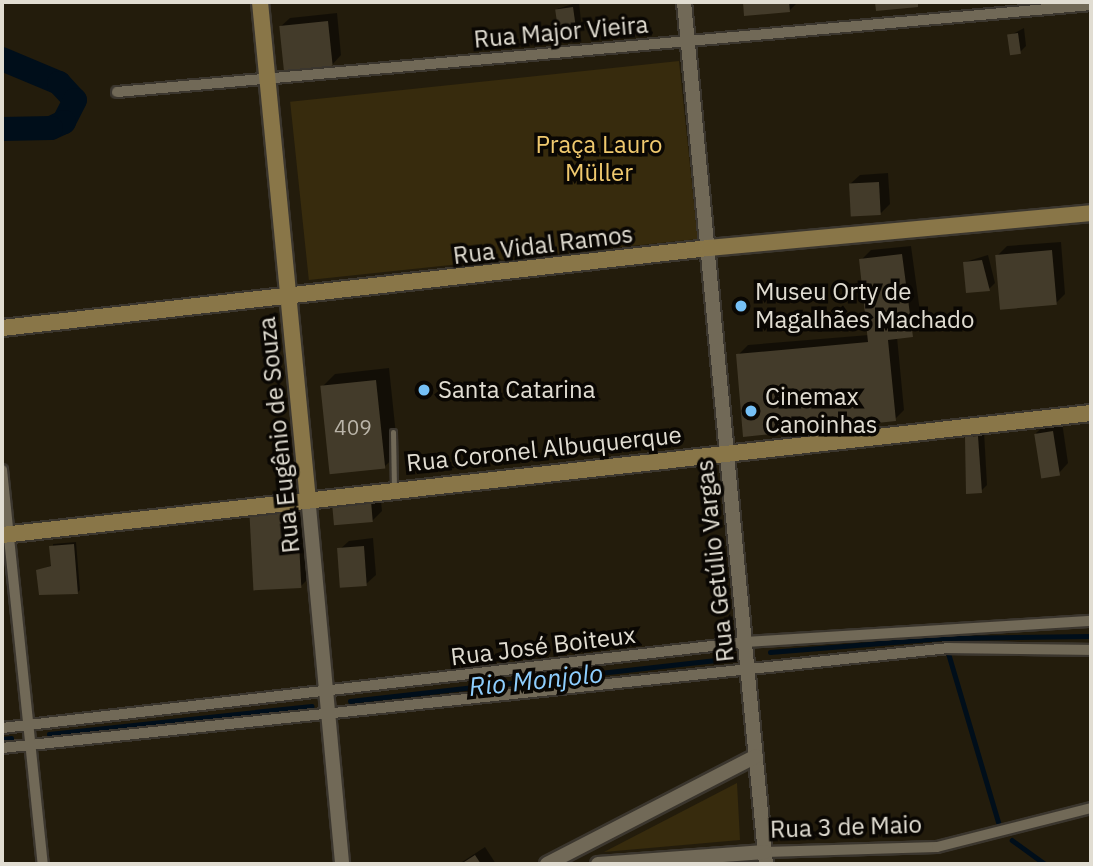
<!DOCTYPE html>
<html>
<head>
<meta charset="utf-8">
<style>
  body { margin:0 }
  #map { position:relative; width:1093px; height:866px; overflow:hidden; background:#231c0c; font-family:"IBM Plex Sans",sans-serif }
  div>[style] { position:absolute }
  [style*='--x'] { left:calc(var(--x)*1px); top:calc(var(--y)*1px); width:calc(var(--w)*1px); rotate:calc(var(--a)*1deg) }
  .green>* { inset:0; background:#372b0d; transform-origin:0 0 }
  .shadow>* { inset:0; background:#0007 }
  .stream>* { height:4.5px; margin:-2.25px; padding:0 2.25px; transform-origin:2.25px; border-radius:2.25px; background:#000e1a }
  .river>* { height:24px; margin:-12px; padding:0 12px; transform-origin:12px; border-radius:12px; background:#000e1a }
  .building>* { inset:0; background:#433b2a; transform-origin:0 0 }
  .roads { filter:drop-shadow(2px 0 #3b362e) drop-shadow(-2px 0 #3b362e) drop-shadow(0 2px #3b362e) drop-shadow(0 -2px #3b362e) }
  .service>* { height:5px; margin:-2.5px; padding:0 2.5px; transform-origin:2.5px; border-radius:2.5px; background:#716957 }
  .minor>* { height:10px; margin:-5px; padding:0 5px; transform-origin:5px; border-radius:5px; background:#716957 }
  .tertiary>* { height:14px; margin:-7px; padding:0 7px; transform-origin:7px; border-radius:7px; background:#716957 }
  .secondary>* { height:16px; margin:-8px; padding:0 8px; transform-origin:8px; border-radius:8px; background:#897648 }
  .dots>* { width:19px; height:19px; translate:-50% -50%; box-sizing:border-box; border:4px solid #0a0703; border-radius:50% }
  span { translate:-50% -50%; white-space:nowrap; text-align:center; line-height:1.15; -webkit-text-stroke:7px #0a0703; paint-order:stroke }
  .number-label { font-size:21px; color:#bab4a8 }
  .number-label span { -webkit-text-stroke-width:0 }
  .street-label { font-size:24px; color:#e1ddd2 }
  .park-label { font-size:24px; color:#f0c96e }
  .poi-label { font-size:24px; color:#e1ddd2 }
  .left { translate:0 -50%; text-align:left }
  .water-label { font-size:26px; color:#8ecefe; font-style:italic }
  .frame { position:absolute; inset:0; border:4px solid #e1ddd2; pointer-events:none }
</style>
</head>
<body>
<div id="map">
  <div class="green">
    <i style="left:679px;top:61px;width:179px;height:391px;rotate:84deg"></i>
    <i style="clip-path:polygon(737px 783px,740px 840px,604px 852px)"></i>
  </div>
  <div class="shadow">
    <i style="clip-path:polygon(579px 2px,581px 21px,575px 27px,557px 9px)"></i>
    <i style="clip-path:polygon(745px 2px,798px 2px,789px 11px,746px 14px)"></i>
    <i style="clip-path:polygon(337px 13px,341px 55px,332px 65px,292px 69px,284px 62px,280px 27px,290px 18px)"></i>
    <i style="clip-path:polygon(1024px 28px,1026px 46px,1020px 52px,1009px 36px)"></i>
    <i style="clip-path:polygon(888px 173px,890px 204px,881px 213px,850px 184px,860px 175px)"></i>
    <i style="clip-path:polygon(1061px 242px,1065px 294px,1056px 303px,997px 256px,1007px 246px)"></i>
    <i style="clip-path:polygon(911px 246px,922px 326px,897px 337px,904px 410px,895px 419px,738px 355px,748px 345px,869px 335px,861px 260px,871px 250px)"></i>
    <i style="clip-path:polygon(988px 255px,995px 283px,989px 289px,965px 262px)"></i>
    <i style="clip-path:polygon(389px 368px,398px 454px,385px 466px,322px 387px,335px 374px)"></i>
    <i style="clip-path:polygon(1062px 422px,1068px 463px,1059px 473px,1036px 433px,1046px 424px)"></i>
    <i style="clip-path:polygon(984px 431px,987px 485px,981px 491px,966px 438px)"></i>
    <i style="clip-path:polygon(309px 492px,314px 573px,301px 586px,265px 501px)"></i>
    <i style="clip-path:polygon(380px 492px,382px 511px,372px 521px,335px 524px)"></i>
    <i style="clip-path:polygon(373px 538px,376px 575px,366px 584px,339px 550px,349px 541px)"></i>
    <i style="clip-path:polygon(76px 542px,80px 590px,77px 593px,38px 571px,52px 565px,53px 544px)"></i>
    <i style="clip-path:polygon(485px 847px,496px 864px,459px 864px)"></i>
  </div>
  <div class="stream">
    <i style="--x:770;--y:652;--w:176;--a:-4.6"></i>
    <i style="--x:945;--y:638;--w:146;--a:-0.8"></i>
    <i style="--x:949;--y:655;--w:176;--a:73.5"></i>
    <i style="--x:350;--y:701;--w:375;--a:-6.4"></i>
    <i style="--x:49;--y:734;--w:264;--a:-6.1"></i>
    <i style="--x:2;--y:739;--w:9;--a:-6"></i>
    <i style="--x:1012;--y:840;--w:41;--a:36"></i>
  </div>
  <div class="river">
    <i style="--x:2;--y:59;--w:62;--a:22.8"></i>
    <i style="--x:59;--y:83;--w:23;--a:47"></i>
    <i style="--x:75;--y:100;--w:25;--a:117"></i>
    <i style="--x:64;--y:122;--w:14;--a:155"></i>
    <i style="--x:51;--y:128;--w:49;--a:178.8"></i>
  </div>
  <div class="building">
    <i style="clip-path:polygon(743px 2px,789px 2px,790px 12px,744px 16px)"></i>
    <i style="clip-path:polygon(875px 2px,918px 2px,918px 7px,876px 11px)"></i>
    <i style="left:573px;top:7px;width:21px;height:18px;rotate:82deg"></i>
    <i style="left:328px;top:21px;width:45px;height:49px;rotate:84deg"></i>
    <i style="left:1018px;top:33px;width:21px;height:11px;rotate:82deg"></i>
    <i style="left:879px;top:182px;width:33px;height:30px;rotate:87deg"></i>
    <i style="left:1052px;top:250px;width:55px;height:57px;rotate:85deg"></i>
    <i style="clip-path:polygon(902px 254px,913px 337px,888px 340px,896px 421px,743px 437px,736px 354px,868px 342px,859px 259px)"></i>
    <i style="clip-path:polygon(982px 260px,990px 291px,966px 293px,963px 262px)"></i>
    <i style="left:376px;top:380px;width:89px;height:56px;rotate:84deg"></i>
    <i style="left:1053px;top:431px;width:45px;height:19px;rotate:81deg"></i>
    <i style="clip-path:polygon(978px 436px,982px 493px,966px 494px,965px 437px)"></i>
    <i style="left:371px;top:501px;width:21px;height:39px;rotate:85deg"></i>
    <i style="left:297px;top:504px;width:84px;height:48px;rotate:87deg"></i>
    <i style="clip-path:polygon(74px 544px,78px 594px,39px 595px,36px 570px,51px 566px,49px 546px)"></i>
    <i style="left:364px;top:546px;width:40px;height:27px;rotate:86deg"></i>
    <i style="clip-path:polygon(475px 855px,481px 864px,461px 864px)"></i>
  </div>
  <div class="roads">
    <div class="service">
      <i style="--x:393;--y:432;--w:55;--a:89"></i>
    </div>
    <div class="minor">
      <i style="--x:117;--y:92;--w:978;--a:-5.1"></i>
      <i style="--x:2;--y:470;--w:396;--a:84.1"></i>
      <i style="--x:2;--y:728;--w:749;--a:-6.59"></i>
      <i style="--x:746;--y:642;--w:346;--a:-3.5"></i>
      <i style="--x:2;--y:748;--w:952;--a:-6.03"></i>
      <i style="--x:949;--y:648;--w:142;--a:0.8"></i>
      <i style="--x:765;--y:852;--w:172;--a:-1.7"></i>
      <i style="--x:937;--y:847;--w:159;--a:-14.2"></i>
    </div>
    <div class="tertiary">
      <i style="--x:684;--y:2;--w:866;--a:84.57"></i>
      <i style="--x:308;--y:496;--w:370;--a:84.7"></i>
      <i style="--x:547;--y:864;--w:235;--a:-27.3"></i>
      <i style="--x:598;--y:864;--w:167;--a:-4.1"></i>
    </div>
    <div class="secondary">
      <i style="--x:260;--y:2;--w:496;--a:84.5"></i>
      <i style="--x:2;--y:328;--w:711;--a:-6.46"></i>
      <i style="--x:708;--y:248;--w:385;--a:-5.2"></i>
      <i style="--x:2;--y:535;--w:1096;--a:-6.39"></i>
    </div>
  </div>
  <div class="dots">
    <i style="left:741px;top:306px;background:#75c0f6"></i>
    <i style="left:424px;top:390px;background:#75c0f6"></i>
    <i style="left:751px;top:411px;background:#75c0f6"></i>
  </div>
  <div class="number-label">
    <span style="left:353px;top:427px">409</span>
  </div>
  <div class="street-label">
    <span style="left:561px;top:32px;rotate:-5deg">Rua Major Vieira</span>
    <span style="left:543px;top:245px;rotate:-7deg">Rua Vidal Ramos</span>
    <span style="left:279px;top:435px;rotate:-96deg">Rua Eugênio de Souza</span>
    <span style="left:544px;top:449px;rotate:-6deg">Rua Coronel Albuquerque</span>
    <span style="left:715px;top:561px;rotate:-96deg">Rua Getúlio Vargas</span>
    <span style="left:543px;top:646px;rotate:-7deg">Rua José Boiteux</span>
    <span style="left:846px;top:827px;rotate:-2deg">Rua 3 de Maio</span>
  </div>
  <div class="park-label">
    <span style="left:599px;top:159px">Praça Lauro<br>Müller</span>
  </div>
  <div class="poi-label">
    <span class="left" style="left:755px;top:306px">Museu Orty de<br>Magalhães Machado</span>
    <span class="left" style="left:438px;top:390px">Santa Catarina</span>
    <span class="left" style="left:765px;top:411px">Cinemax<br>Canoinhas</span>
  </div>
  <div class="water-label">
    <span style="left:536px;top:680px;rotate:-6deg">Rio Monjolo</span>
  </div>
  <div class="frame"></div>
</div>
</body>
</html>
